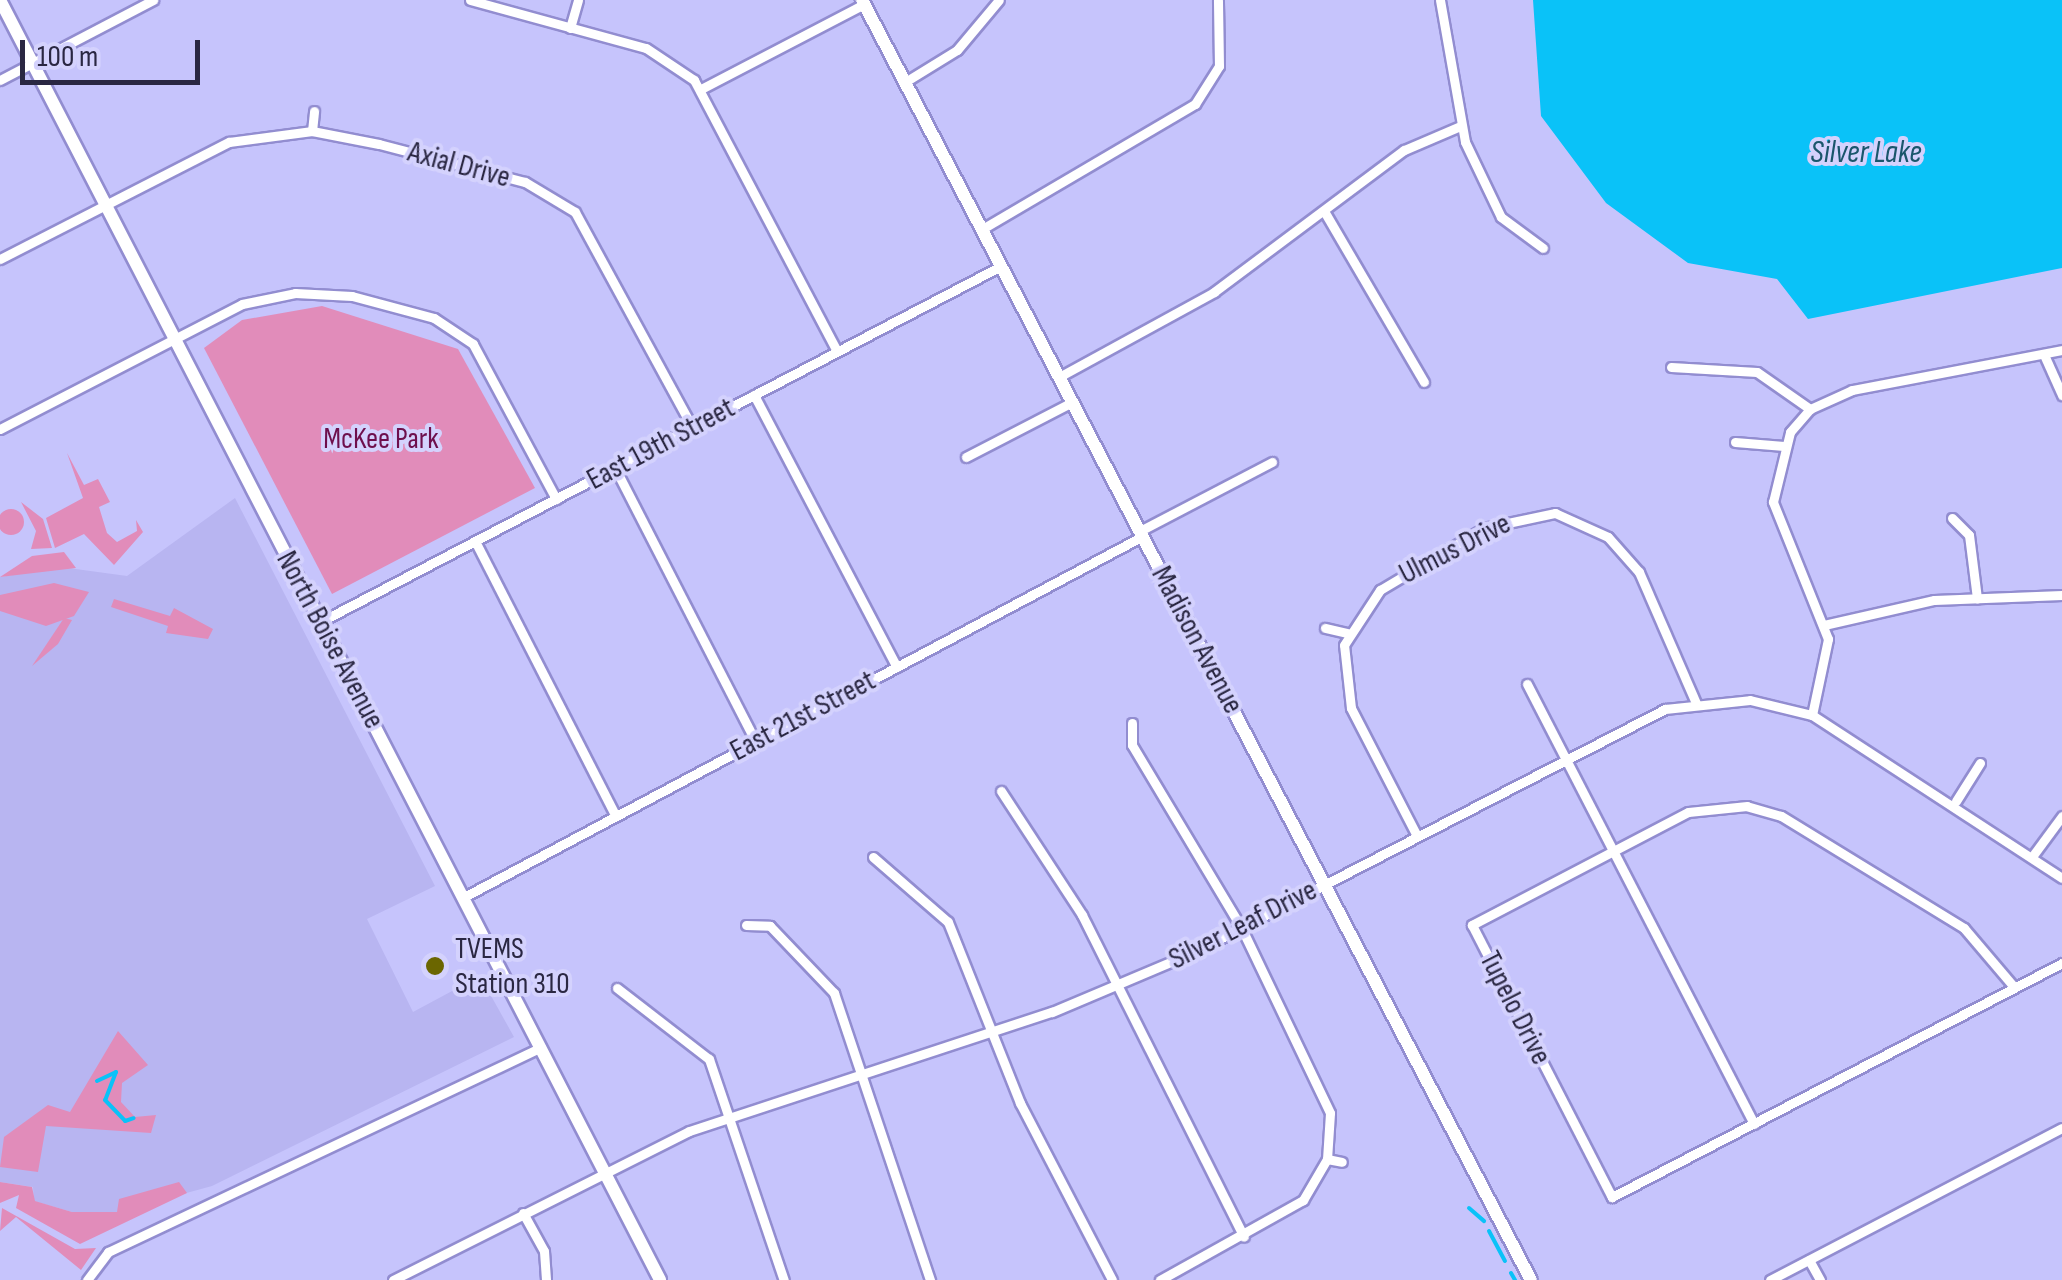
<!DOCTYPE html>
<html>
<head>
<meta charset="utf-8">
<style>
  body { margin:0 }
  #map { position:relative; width:2062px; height:1280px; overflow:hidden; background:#c6c4fc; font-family:"Sofia Sans Condensed",sans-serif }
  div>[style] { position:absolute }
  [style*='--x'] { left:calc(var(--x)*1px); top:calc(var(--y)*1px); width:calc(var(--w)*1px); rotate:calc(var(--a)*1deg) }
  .built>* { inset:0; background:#b8b5f1 }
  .green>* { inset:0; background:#e18cba }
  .round { border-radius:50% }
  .water>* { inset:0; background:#0ac2f8 }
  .stream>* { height:4px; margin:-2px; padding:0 2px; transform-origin:2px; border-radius:2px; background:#0ac2f8 }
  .roads { filter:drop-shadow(2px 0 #928dd0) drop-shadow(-2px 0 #928dd0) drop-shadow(0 2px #928dd0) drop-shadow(0 -2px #928dd0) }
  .street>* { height:9px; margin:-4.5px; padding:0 4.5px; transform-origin:4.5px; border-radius:4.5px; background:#fff }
  .secondary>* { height:12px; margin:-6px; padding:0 6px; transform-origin:6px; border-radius:6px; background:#fff }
  .dots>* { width:28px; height:28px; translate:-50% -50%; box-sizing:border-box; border:5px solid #d4d2fd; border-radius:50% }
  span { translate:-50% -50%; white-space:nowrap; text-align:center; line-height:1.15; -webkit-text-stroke:8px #d4d2fd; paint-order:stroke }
  .street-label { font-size:30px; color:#2a2742 }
  .park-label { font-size:30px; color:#6e0f4d }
  .poi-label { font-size:30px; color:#2a2742 }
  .left { translate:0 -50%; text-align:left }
  .water-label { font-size:32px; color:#1a566c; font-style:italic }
  .scale { position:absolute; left:20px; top:40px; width:180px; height:45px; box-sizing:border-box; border:5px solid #2a2742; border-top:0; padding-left:12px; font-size:30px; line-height:35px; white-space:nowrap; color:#2a2742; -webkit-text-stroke:8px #d4d2fd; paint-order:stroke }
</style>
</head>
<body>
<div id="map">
  <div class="built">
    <i style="clip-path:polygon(235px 498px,435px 886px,367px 919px,413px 1012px,480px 976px,514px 1037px,212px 1186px,117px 1212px,72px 1212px,34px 1201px,33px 1187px,0 1182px,0 577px,61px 567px,127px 576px)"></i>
  </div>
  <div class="green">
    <i style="clip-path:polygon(322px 306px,458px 349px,535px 488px,332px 594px,204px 348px,242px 320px)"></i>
    <i style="clip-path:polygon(67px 453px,84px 485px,98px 479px,110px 502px,99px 507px,107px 533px,117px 542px,137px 531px,136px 520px,143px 532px,114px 565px,84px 534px,55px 548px,46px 518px,83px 498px)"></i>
    <i style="clip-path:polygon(21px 502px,43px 519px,52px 548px,31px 549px,36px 531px)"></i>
    <i class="round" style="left:-2px;top:509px;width:26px;height:26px"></i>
    <i style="clip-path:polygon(64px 552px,76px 568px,0 577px,32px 556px)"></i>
    <i style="clip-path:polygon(54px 583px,89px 592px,74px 616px,46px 626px,0 611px,0 595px)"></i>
    <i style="clip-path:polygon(114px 599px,170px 616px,174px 608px,213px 629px,208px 639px,166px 633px,168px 626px,111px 607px)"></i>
    <i style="clip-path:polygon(64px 618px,72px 620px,58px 644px,32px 666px)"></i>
    <i style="clip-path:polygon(118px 1031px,148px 1065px,122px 1083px,121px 1102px,135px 1117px,156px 1115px,151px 1133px,46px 1126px,38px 1172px,0 1167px,4px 1137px,48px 1105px,70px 1112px)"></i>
    <i style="clip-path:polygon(0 1182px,32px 1187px,35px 1201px,72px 1212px,117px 1212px,119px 1199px,179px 1182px,187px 1193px,80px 1244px,16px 1208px,19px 1195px,0 1203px)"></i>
    <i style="clip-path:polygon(2px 1208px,75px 1249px,96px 1248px,81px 1270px,16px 1217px,0 1231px)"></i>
  </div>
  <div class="water">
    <i style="clip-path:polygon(1533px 0,2062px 0,2062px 268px,1808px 319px,1777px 279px,1688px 263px,1606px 203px,1541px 116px)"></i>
  </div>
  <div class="stream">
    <i style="--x:97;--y:1081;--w:21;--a:-25"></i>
    <i style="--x:116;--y:1072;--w:30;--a:111"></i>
    <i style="--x:105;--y:1100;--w:29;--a:46"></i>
    <i style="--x:125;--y:1121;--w:9;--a:-18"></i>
    <i style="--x:1469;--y:1208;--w:20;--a:41"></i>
    <i style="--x:1489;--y:1231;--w:34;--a:62"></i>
    <i style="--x:1511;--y:1273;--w:8;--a:60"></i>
  </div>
  <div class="roads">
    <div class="street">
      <i style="--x:470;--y:0;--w:182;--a:15.3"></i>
      <i style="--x:646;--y:48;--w:58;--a:33.7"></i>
      <i style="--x:694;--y:80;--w:306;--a:62.2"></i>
      <i style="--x:1440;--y:0;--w:144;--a:80"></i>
      <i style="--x:1465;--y:142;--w:83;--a:64.4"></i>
      <i style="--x:1501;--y:217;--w:52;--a:36.4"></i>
      <i style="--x:570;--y:28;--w:29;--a:-74"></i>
      <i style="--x:0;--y:80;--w:173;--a:-27.6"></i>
      <i style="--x:905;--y:82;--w:61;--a:-31.6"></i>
      <i style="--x:957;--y:50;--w:65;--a:-50"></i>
      <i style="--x:701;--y:89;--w:184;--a:-27.5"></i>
      <i style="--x:312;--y:131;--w:20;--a:-84"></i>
      <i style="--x:1324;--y:211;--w:198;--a:59.7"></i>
      <i style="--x:982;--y:229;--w:247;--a:-30.4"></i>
      <i style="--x:1195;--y:104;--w:45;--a:-57.7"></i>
      <i style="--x:1219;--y:66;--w:66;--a:-90.9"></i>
      <i style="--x:0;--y:259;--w:257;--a:-27.1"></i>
      <i style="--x:229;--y:142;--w:84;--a:-7.5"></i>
      <i style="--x:312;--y:131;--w:68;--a:11"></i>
      <i style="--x:379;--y:144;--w:151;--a:14.6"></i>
      <i style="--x:525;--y:182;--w:58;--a:31"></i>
      <i style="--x:575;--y:212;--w:245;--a:61.4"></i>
      <i style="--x:2045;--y:357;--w:42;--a:65.9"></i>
      <i style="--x:1671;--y:367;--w:86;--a:3.3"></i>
      <i style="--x:1757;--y:372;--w:65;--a:34.9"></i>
      <i style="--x:1059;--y:377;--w:177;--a:-28.7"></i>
      <i style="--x:1214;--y:292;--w:237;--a:-36.8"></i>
      <i style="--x:1404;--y:150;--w:59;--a:-23.1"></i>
      <i style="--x:754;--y:395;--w:307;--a:62.3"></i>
      <i style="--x:0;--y:429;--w:272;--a:-27.3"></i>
      <i style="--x:242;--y:304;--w:54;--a:-11.7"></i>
      <i style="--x:295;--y:293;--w:57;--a:3"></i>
      <i style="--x:352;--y:296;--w:85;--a:15"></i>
      <i style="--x:434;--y:318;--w:47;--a:33.7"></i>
      <i style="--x:473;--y:344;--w:176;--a:61.8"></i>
      <i style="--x:1735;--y:442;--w:49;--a:4.7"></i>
      <i style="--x:966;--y:457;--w:119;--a:-27.4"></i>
      <i style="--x:615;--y:468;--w:308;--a:62.8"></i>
      <i style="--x:1952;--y:518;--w:24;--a:45"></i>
      <i style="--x:1969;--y:535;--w:64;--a:82.8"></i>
      <i style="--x:1140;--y:531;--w:149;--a:-27.6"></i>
      <i style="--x:475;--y:541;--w:309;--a:62.9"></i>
      <i style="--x:320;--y:622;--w:768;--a:-27.6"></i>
      <i style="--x:1824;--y:625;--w:113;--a:-12.8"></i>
      <i style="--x:1934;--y:600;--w:128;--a:-2.2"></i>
      <i style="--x:1325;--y:628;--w:23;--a:13"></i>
      <i style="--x:1527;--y:684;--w:495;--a:62.7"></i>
      <i style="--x:1812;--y:715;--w:78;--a:-78.1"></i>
      <i style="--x:1828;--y:639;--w:148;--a:-111.9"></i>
      <i style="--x:1773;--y:502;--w:72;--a:-76.3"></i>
      <i style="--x:1790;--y:432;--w:30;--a:-49"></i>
      <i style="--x:1810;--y:409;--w:46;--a:-24.3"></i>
      <i style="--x:1852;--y:390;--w:214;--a:-10.8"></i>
      <i style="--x:1132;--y:723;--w:22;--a:90"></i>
      <i style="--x:1132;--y:745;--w:212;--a:59.1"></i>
      <i style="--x:1241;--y:927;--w:206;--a:64.4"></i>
      <i style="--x:1330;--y:1113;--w:46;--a:93.7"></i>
      <i style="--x:1327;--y:1159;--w:48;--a:120.3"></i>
      <i style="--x:1303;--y:1200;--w:164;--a:150.8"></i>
      <i style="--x:1001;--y:791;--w:148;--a:56.8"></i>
      <i style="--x:1082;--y:915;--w:360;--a:63.3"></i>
      <i style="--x:1956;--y:801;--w:45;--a:-57.7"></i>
      <i style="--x:1416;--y:834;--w:142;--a:-117.3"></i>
      <i style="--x:1351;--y:708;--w:63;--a:-96.3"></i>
      <i style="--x:1344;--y:645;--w:66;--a:-56.8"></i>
      <i style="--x:1380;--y:590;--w:121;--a:-30.8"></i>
      <i style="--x:1484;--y:528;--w:73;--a:-11.9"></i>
      <i style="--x:1555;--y:513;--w:58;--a:24.4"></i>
      <i style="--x:1608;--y:537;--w:47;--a:48.5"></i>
      <i style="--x:1639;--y:572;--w:143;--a:66.5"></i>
      <i style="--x:2034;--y:854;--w:47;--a:-53.6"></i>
      <i style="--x:873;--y:857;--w:99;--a:40.9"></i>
      <i style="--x:948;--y:922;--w:195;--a:68.3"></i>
      <i style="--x:1020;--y:1103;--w:199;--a:62.5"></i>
      <i style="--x:464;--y:897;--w:769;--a:-28"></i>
      <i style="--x:746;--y:925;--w:24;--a:2"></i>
      <i style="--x:770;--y:926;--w:93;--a:46.3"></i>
      <i style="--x:834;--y:993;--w:303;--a:71.5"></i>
      <i style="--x:2014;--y:987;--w:77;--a:-130.3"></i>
      <i style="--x:1964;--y:928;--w:215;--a:-148.5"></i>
      <i style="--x:1781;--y:816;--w:35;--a:-164"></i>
      <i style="--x:1747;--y:806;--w:59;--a:174.2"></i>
      <i style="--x:1688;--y:812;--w:244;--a:152.4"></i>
      <i style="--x:1472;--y:925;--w:306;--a:62.8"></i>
      <i style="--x:1612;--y:1197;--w:507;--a:-27.47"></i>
      <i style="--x:617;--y:988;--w:116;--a:37.7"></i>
      <i style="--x:709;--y:1059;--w:233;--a:71.3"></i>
      <i style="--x:1327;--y:1159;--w:15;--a:11"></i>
      <i style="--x:523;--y:1213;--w:43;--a:61.1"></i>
      <i style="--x:544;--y:1251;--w:29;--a:86"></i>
      <i style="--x:1809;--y:1260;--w:23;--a:61"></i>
      <i style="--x:87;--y:1280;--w:35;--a:-53"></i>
      <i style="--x:108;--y:1252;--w:479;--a:-25.3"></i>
      <i style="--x:393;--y:1280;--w:331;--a:-26.7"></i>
      <i style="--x:689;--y:1131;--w:382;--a:-18.2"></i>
      <i style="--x:1052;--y:1012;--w:152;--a:-22.9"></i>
      <i style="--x:1192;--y:953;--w:532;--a:-27.29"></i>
      <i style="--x:1665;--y:709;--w:85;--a:-6"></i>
      <i style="--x:1750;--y:700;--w:64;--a:13.6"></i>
      <i style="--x:1812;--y:715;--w:298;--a:33.1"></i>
      <i style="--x:1770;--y:1280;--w:329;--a:-27.5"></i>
    </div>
    <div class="secondary">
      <i style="--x:0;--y:0;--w:1440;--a:62.72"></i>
      <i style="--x:862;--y:0;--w:1444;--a:62.41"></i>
    </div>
  </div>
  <div class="dots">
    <i style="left:435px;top:966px;background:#6b6600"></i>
  </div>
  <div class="street-label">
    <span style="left:459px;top:165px;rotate:15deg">Axial Drive</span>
    <span style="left:661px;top:444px;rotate:-28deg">East 19th Street</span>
    <span style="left:1455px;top:549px;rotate:-27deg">Ulmus Drive</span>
    <span style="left:330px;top:640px;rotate:62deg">North Boise Avenue</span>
    <span style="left:1197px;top:640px;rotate:62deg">Madison Avenue</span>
    <span style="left:803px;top:716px;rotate:-28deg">East 21st Street</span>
    <span style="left:1243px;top:925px;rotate:-27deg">Silver Leaf Drive</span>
    <span style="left:1515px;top:1008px;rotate:63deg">Tupelo Drive</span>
  </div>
  <div class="park-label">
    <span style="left:381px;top:439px">McKee Park</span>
  </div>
  <div class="poi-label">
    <span class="left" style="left:455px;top:966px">TVEMS<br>Station 310</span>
  </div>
  <div class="water-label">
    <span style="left:1866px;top:153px">Silver Lake</span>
  </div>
  <div class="scale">100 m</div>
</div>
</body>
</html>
